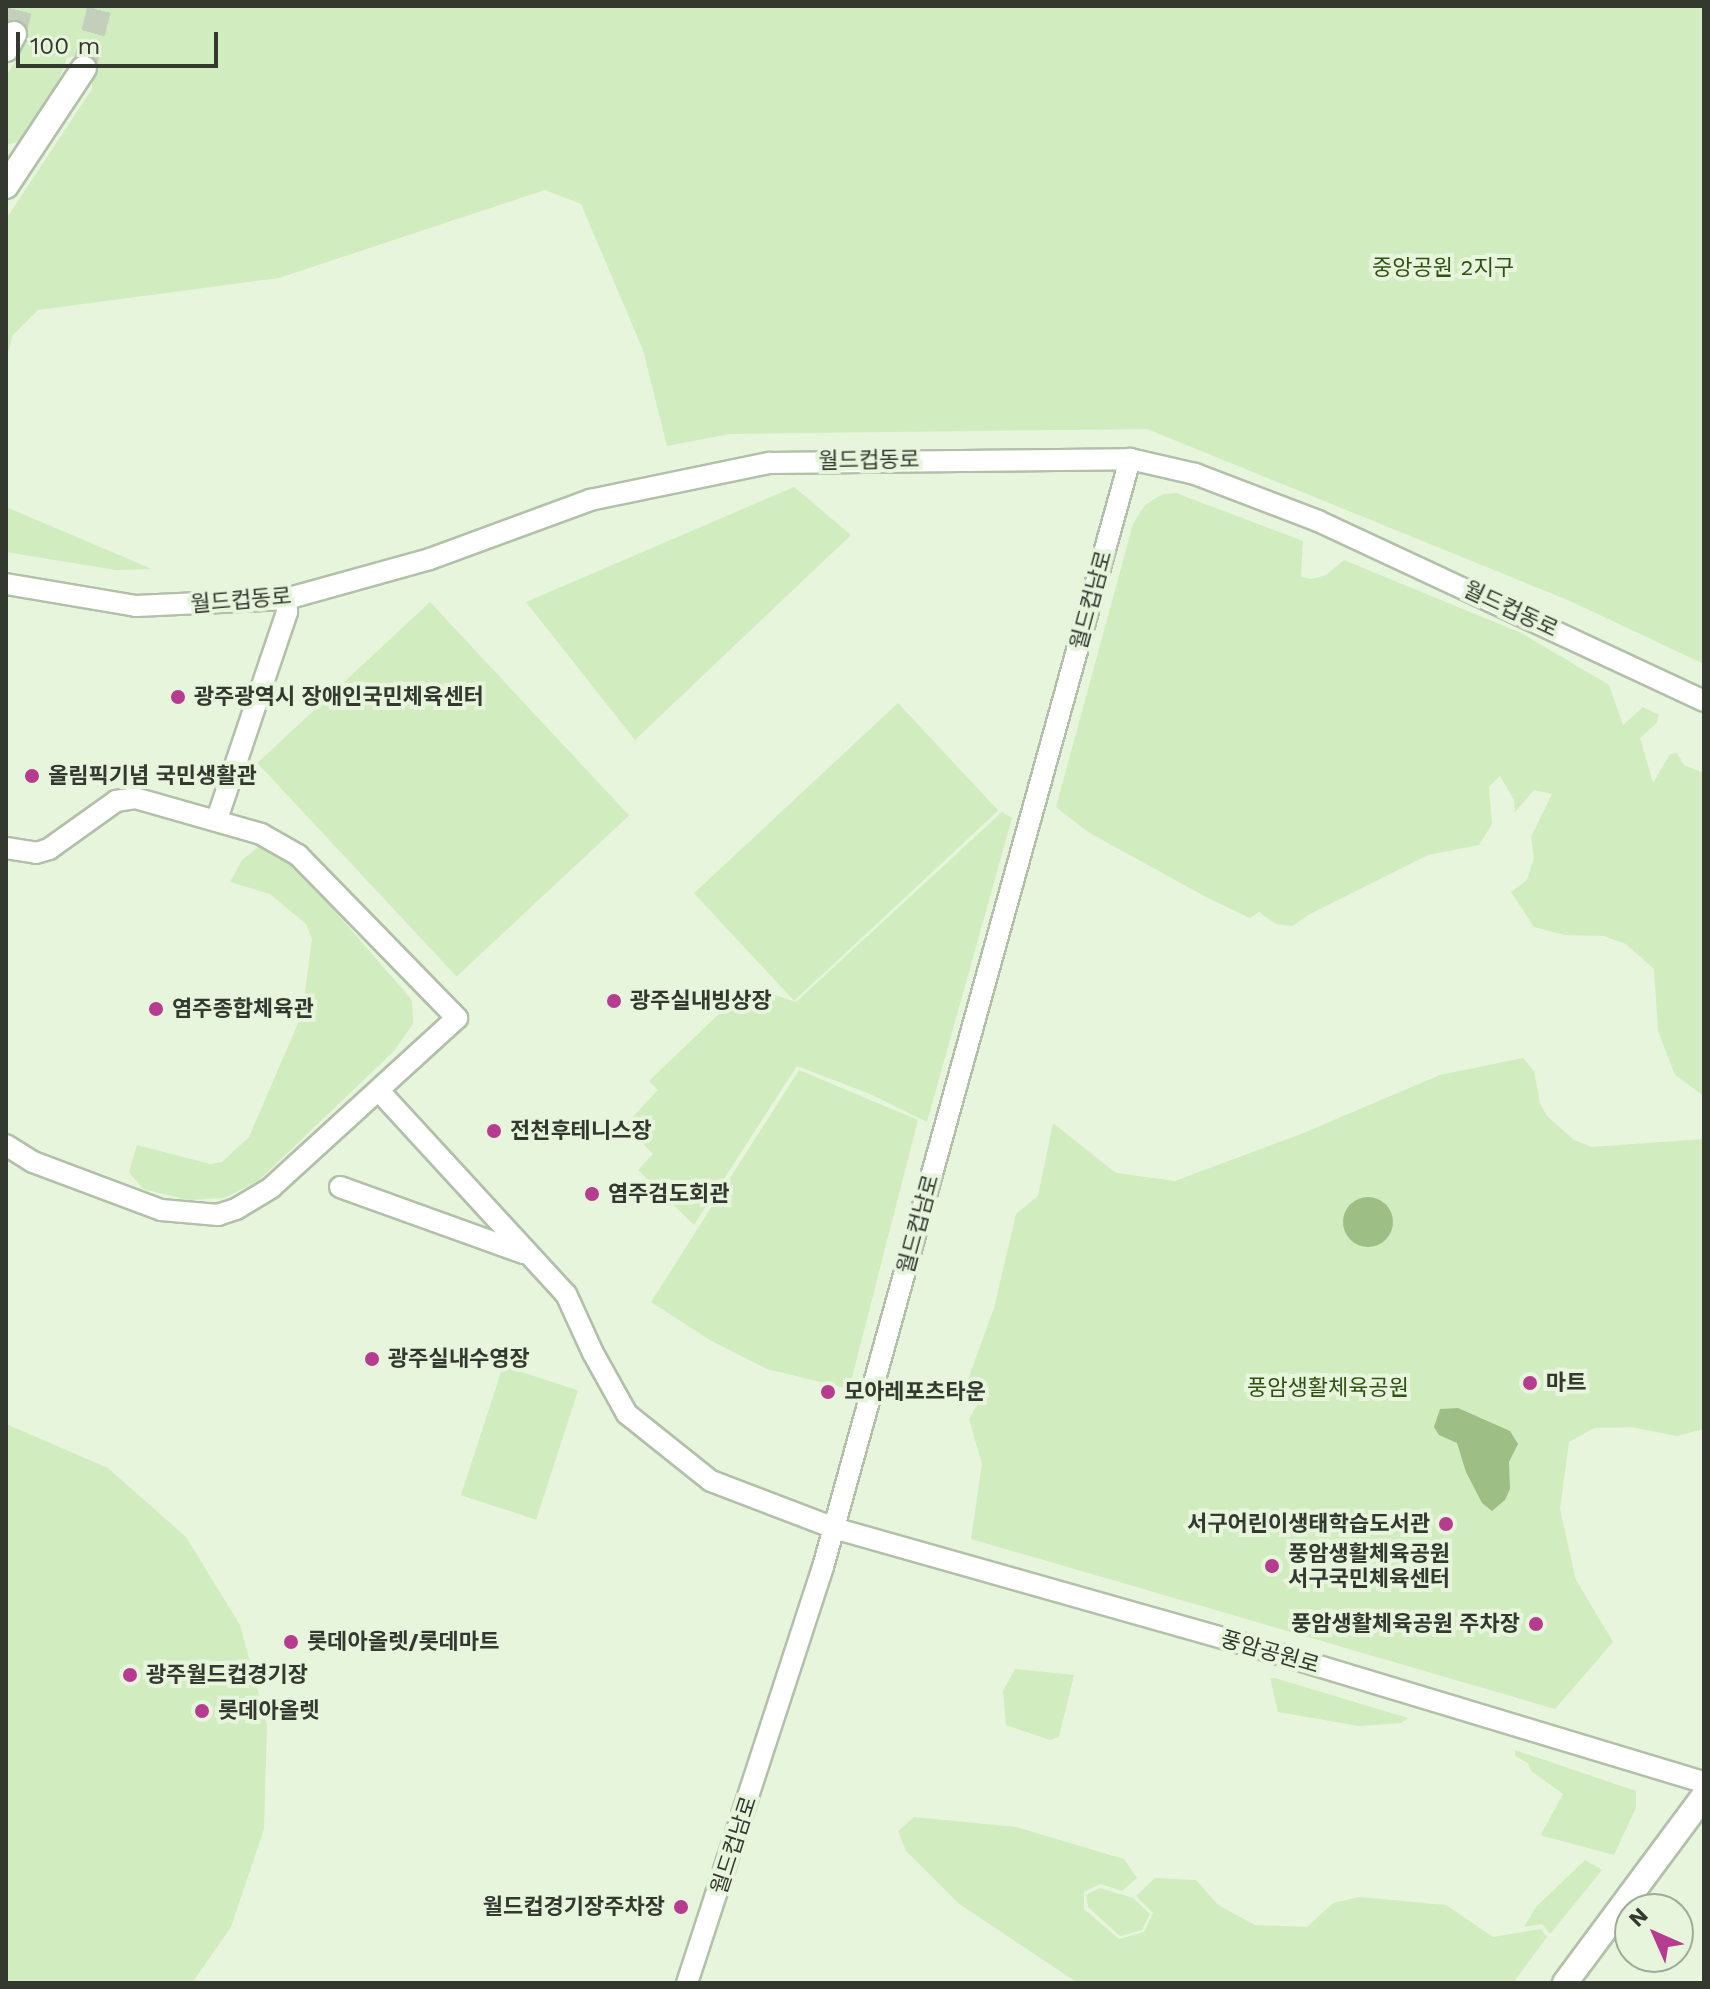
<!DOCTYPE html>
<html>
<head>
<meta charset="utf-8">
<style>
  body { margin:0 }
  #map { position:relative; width:1710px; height:1989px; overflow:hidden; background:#e7f5dd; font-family:"Work Sans","Noto Sans KR",sans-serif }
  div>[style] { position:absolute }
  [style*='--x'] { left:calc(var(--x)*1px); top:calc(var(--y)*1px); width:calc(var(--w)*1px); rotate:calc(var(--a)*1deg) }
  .green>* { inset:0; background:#d1ecbe; transform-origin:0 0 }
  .water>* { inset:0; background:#9dbf85 }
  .round { border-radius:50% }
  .major-tunnel>* { height:24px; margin-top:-12px; transform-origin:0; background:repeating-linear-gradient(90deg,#c3cfba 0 24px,transparent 0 36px) }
  .roads { filter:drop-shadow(2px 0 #b2c0a9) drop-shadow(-2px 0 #b2c0a9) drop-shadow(0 2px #b2c0a9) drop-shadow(0 -2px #b2c0a9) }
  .minor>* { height:20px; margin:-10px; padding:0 10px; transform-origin:10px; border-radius:10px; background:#fff }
  .major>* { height:24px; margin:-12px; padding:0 12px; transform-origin:12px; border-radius:12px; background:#fff }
  .dots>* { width:22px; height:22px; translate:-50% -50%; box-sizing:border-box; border:4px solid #e7f5dd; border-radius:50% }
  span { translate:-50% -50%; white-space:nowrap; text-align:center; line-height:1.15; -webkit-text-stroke:8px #e7f5dd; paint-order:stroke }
  .park-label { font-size:22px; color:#315013 }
  .street-label { font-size:22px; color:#343930 }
  .poi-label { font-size:22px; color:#343930; font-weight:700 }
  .left { translate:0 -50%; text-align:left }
  .right { translate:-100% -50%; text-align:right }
  .frame { position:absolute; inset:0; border:8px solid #343930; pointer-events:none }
  .north { position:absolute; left:1614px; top:1893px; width:80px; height:80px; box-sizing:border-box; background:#e7f5dd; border:2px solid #9faa98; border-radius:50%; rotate:315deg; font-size:22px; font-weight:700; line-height:32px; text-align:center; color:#343930 }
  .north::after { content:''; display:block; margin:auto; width:28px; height:36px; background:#b53c8f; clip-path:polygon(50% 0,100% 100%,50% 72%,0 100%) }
  .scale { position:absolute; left:16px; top:32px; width:202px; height:36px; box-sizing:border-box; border:4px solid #343930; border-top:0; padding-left:10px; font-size:24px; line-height:28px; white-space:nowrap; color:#343930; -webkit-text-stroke:6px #e7f5dd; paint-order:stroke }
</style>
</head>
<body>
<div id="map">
  <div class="green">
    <i style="clip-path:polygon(6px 6px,1704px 6px,1704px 664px,1570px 601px,1147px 429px,729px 434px,667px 446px,643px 350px,581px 204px,545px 190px,279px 278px,38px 310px,13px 335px,6px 359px,6px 219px,92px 89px,92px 63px,82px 54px,67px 58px,53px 96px,34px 126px,17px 142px,6px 145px,6px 76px,15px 62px,21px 36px,14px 23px,6px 21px)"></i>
    <i style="clip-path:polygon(794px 487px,851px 535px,635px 740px,526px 602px)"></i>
    <i style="clip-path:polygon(1176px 493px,1303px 541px,1301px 577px,1312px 579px,1326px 575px,1344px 560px,1521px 633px,1609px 685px,1623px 725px,1643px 707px,1659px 715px,1657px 723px,1640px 738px,1653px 783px,1670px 754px,1677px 753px,1684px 765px,1704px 773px,1704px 1096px,1675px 1075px,1658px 1031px,1654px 969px,1626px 944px,1604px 936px,1564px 935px,1534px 927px,1511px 892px,1527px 880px,1534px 858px,1531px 837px,1552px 794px,1534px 790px,1515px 812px,1514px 800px,1500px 776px,1489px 787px,1492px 824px,1479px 845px,1428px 855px,1308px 915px,1292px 926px,1276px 924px,1259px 912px,1250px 918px,1206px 897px,1088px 832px,1056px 807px,1133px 524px,1145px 505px,1163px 494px)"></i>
    <i style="clip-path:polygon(6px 507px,152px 569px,116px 570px,6px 552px)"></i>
    <i style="left:430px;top:602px;width:292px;height:236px;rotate:47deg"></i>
    <i style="left:898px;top:703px;width:147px;height:279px;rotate:47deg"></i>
    <i style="clip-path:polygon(1002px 812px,1012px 818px,927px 1122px,870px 1094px,797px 1066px,694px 1225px,638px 1170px,653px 1154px,625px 1125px,658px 1090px,649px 1081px,748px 986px,796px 1002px)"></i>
    <i style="clip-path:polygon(258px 847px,286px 855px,412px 1000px,413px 1024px,394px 1051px,258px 1181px,224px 1198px,188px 1200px,143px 1189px,129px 1172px,137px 1145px,210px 1164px,222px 1162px,249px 1137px,302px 1014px,312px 939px,306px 924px,270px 894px,230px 882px,242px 860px)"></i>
    <i style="clip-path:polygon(1523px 1058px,1534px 1071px,1540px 1103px,1547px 1116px,1574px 1140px,1592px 1147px,1704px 1139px,1704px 1429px,1677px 1436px,1631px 1427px,1594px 1428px,1569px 1442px,1560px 1509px,1576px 1580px,1613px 1642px,1555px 1709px,971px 1539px,982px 1464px,969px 1419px,977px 1405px,961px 1399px,994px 1308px,1016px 1214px,1038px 1196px,1053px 1123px,1116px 1173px,1175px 1181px,1301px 1134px,1440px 1075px)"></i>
    <i style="clip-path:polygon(799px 1070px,918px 1120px,849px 1389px,767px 1369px,710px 1340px,651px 1302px)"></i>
    <i style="left:503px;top:1366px;width:79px;height:136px;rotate:18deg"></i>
    <i style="clip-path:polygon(6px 1424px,108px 1468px,186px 1537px,240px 1625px,267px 1725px,264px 1829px,231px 1927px,192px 1983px,6px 1983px)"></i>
    <i style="clip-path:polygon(1015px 1669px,1074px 1675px,1059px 1737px,1050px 1740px,1006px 1725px,1003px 1691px)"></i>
    <i style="clip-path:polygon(1270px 1678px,1275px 1678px,1408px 1718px,1401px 1723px,1359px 1726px,1278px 1712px)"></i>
    <i style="clip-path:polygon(1515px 1750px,1636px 1791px,1636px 1808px,1614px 1855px,1543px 1836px,1541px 1834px,1563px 1794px,1531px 1771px,1528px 1763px,1515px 1756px)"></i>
    <i style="clip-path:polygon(914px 1817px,1016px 1827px,1124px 1859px,1137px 1878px,1122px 1891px,1100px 1884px,1084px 1892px,1084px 1909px,1119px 1939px,1144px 1932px,1153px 1913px,1136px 1896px,1155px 1878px,1196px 1880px,1218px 1905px,1255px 1925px,1307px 1927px,1333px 1903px,1359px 1897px,1446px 1905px,1493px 1937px,1541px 1929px,1547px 1937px,1513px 1983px,1078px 1983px,958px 1903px,906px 1851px,898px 1831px)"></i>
    <i style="clip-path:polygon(1585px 1860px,1602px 1870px,1550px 1934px,1542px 1924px,1524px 1927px,1536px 1907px)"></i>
    <i style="clip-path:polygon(1100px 1888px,1133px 1898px,1150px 1914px,1142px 1930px,1120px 1936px,1088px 1907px,1086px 1895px)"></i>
  </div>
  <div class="water">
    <i class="round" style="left:1343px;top:1197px;width:50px;height:50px"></i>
    <i style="clip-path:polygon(1458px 1408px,1510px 1431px,1518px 1444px,1509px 1462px,1510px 1489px,1505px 1500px,1492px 1511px,1482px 1503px,1466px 1472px,1457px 1443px,1439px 1435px,1434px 1427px,1440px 1409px)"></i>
  </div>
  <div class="major-tunnel">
    <i style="--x:14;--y:34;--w:29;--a:-76"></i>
    <i style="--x:84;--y:68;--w:64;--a:-75.5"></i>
  </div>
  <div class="roads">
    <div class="minor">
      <i style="--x:6;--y:584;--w:132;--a:9.6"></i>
      <i style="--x:136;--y:606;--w:150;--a:-2.7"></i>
      <i style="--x:286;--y:599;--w:149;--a:-15.5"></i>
      <i style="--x:430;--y:559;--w:171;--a:-20.2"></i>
      <i style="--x:590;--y:500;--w:183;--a:-11.7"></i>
      <i style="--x:769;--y:463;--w:361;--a:-0.6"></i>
      <i style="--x:1130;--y:459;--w:67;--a:13"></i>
      <i style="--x:1195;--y:474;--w:132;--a:20.9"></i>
      <i style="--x:1318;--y:521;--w:426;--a:25"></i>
      <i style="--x:217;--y:819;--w:219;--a:-71.3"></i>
      <i style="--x:287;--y:612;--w:13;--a:-94"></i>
      <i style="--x:6;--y:848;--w:30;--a:9"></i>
      <i style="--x:36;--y:853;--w:14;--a:-17"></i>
      <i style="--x:49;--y:849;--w:82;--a:-35.6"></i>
      <i style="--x:116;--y:801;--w:19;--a:-9"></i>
      <i style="--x:135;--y:798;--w:131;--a:15.9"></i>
      <i style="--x:261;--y:834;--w:43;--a:29.6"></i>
      <i style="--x:298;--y:855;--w:228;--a:45.7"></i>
      <i style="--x:457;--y:1018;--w:252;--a:137.6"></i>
      <i style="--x:271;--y:1188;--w:41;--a:149"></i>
      <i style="--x:236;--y:1209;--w:19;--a:162"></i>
      <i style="--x:218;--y:1215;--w:57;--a:-175"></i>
      <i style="--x:161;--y:1210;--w:137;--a:-159.4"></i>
      <i style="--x:33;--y:1162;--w:32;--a:-148"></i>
      <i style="--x:380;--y:1092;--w:275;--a:47.4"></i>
      <i style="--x:566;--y:1294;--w:65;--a:65.4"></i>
      <i style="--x:593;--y:1353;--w:70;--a:60.9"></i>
      <i style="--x:627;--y:1414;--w:107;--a:38.6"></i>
      <i style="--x:711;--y:1481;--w:132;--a:20.9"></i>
      <i style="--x:834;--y:1528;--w:476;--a:15.8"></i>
      <i style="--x:1292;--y:1658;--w:430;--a:16.8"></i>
      <i style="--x:340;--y:1187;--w:195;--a:19.8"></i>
      <i style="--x:687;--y:1983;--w:438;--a:-71.9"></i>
      <i style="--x:823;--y:1567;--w:1150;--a:-74.51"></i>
    </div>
    <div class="major">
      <i style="--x:6;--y:49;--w:17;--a:-62"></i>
      <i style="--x:6;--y:186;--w:141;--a:-56.5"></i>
      <i style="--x:1565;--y:1983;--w:233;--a:-53.4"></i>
    </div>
  </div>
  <div class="dots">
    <i style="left:178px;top:697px;background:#b53c8f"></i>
    <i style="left:32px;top:776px;background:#b53c8f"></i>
    <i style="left:614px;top:1001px;background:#b53c8f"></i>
    <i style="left:156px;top:1009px;background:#b53c8f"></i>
    <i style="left:494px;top:1131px;background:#b53c8f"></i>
    <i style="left:592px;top:1194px;background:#b53c8f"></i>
    <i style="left:372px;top:1359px;background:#b53c8f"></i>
    <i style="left:1530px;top:1383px;background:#b53c8f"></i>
    <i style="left:828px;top:1392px;background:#b53c8f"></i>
    <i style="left:1446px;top:1524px;background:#b53c8f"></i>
    <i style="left:1272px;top:1566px;background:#b53c8f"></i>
    <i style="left:1536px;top:1624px;background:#b53c8f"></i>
    <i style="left:291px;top:1642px;background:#b53c8f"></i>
    <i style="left:130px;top:1675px;background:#b53c8f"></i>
    <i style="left:202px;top:1711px;background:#b53c8f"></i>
    <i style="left:681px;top:1907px;background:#b53c8f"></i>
  </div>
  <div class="park-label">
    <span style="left:1443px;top:268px">중앙공원 2지구</span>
    <span style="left:1328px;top:1388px">풍암생활체육공원</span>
  </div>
  <div class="street-label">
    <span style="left:869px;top:460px;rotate:-1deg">월드컵동로</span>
    <span style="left:241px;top:600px;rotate:-5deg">월드컵동로</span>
    <span style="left:1091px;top:600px;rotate:-75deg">월드컵남로</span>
    <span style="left:1511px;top:609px;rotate:25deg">월드컵동로</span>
    <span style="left:918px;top:1224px;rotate:-75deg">월드컵남로</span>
    <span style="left:1270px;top:1652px;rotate:16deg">풍암공원로</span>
    <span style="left:734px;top:1845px;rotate:-72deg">월드컵남로</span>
  </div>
  <div class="poi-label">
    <span class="left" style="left:194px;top:697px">광주광역시 장애인국민체육센터</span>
    <span class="left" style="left:48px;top:776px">올림픽기념 국민생활관</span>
    <span class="left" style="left:630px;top:1001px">광주실내빙상장</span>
    <span class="left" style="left:172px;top:1009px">염주종합체육관</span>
    <span class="left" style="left:510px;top:1131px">전천후테니스장</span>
    <span class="left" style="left:608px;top:1194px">염주검도회관</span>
    <span class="left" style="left:388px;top:1359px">광주실내수영장</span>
    <span class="left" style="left:1546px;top:1383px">마트</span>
    <span class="left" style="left:844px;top:1392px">모아레포츠타운</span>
    <span class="right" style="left:1430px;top:1524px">서구어린이생태학습도서관</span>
    <span class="left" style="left:1288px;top:1566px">풍암생활체육공원<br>서구국민체육센터</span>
    <span class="right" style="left:1520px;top:1624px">풍암생활체육공원 주차장</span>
    <span class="left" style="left:307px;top:1642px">롯데아올렛/롯데마트</span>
    <span class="left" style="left:146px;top:1675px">광주월드컵경기장</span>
    <span class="left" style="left:218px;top:1711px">롯데아올렛</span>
    <span class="right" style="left:665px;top:1907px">월드컵경기장주차장</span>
  </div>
  <div class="frame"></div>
  <div class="north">N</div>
  <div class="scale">100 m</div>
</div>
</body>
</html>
